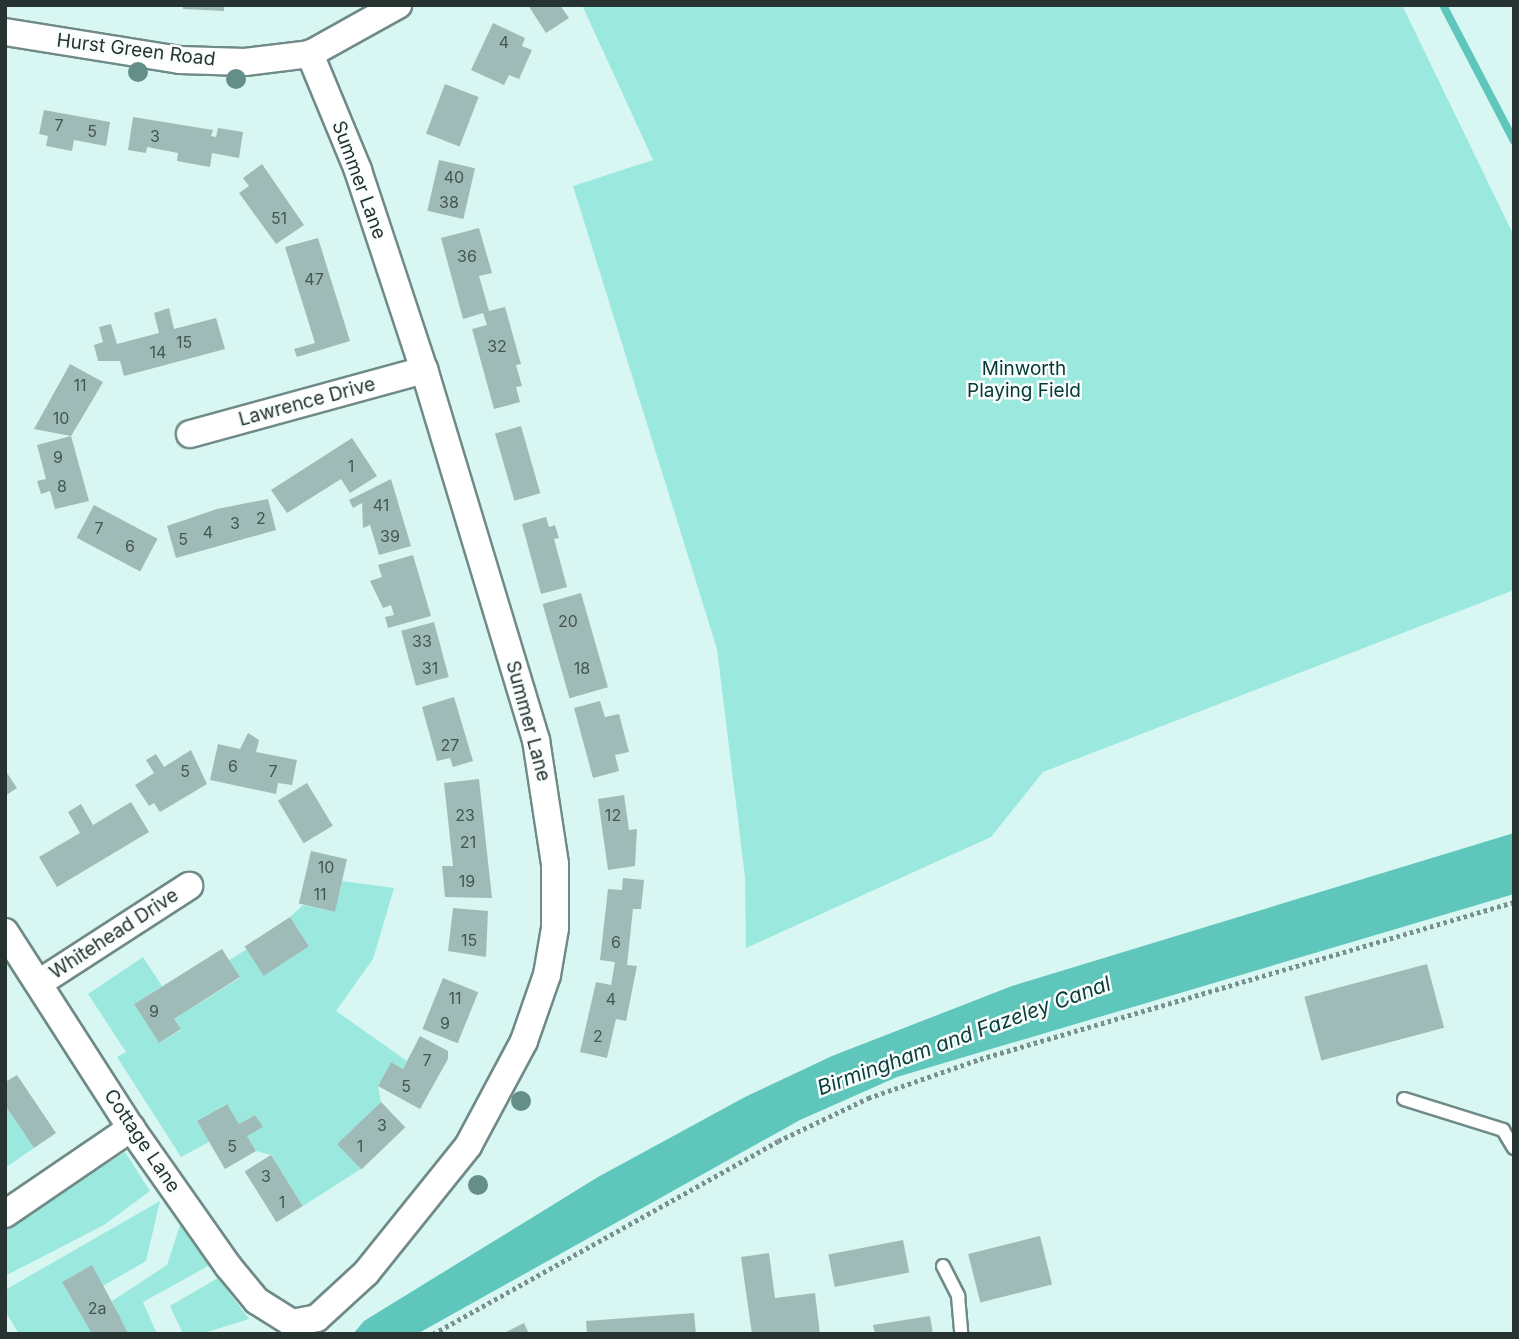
<!DOCTYPE html>
<html>
<head>
<meta charset="utf-8">
<style>
  body { margin:0 }
  #map { position:relative; width:1519px; height:1339px; overflow:hidden; background:#d9f7f2; font-family:Inter,sans-serif }
  div>[style] { position:absolute }
  [style*='--x'] { left:calc(var(--x)*1px); top:calc(var(--y)*1px); width:calc(var(--w)*1px); rotate:calc(var(--a)*1deg) }
  .green>* { inset:0; background:#9be8df }
  .water>* { inset:0; background:#5ec6bb }
  .stream>* { height:8px; margin:-4px; padding:0 4px; transform-origin:4px; border-radius:4px; background:#5ec6bb }
  .building>* { inset:0; background:#9fbbb7; transform-origin:0 0 }
  .path>* { height:4.5px; margin-top:-2.25px; transform-origin:0; background:repeating-linear-gradient(90deg,#7b908c 0 3.5px,transparent 0 7px) }
  .roads { filter:drop-shadow(2px 0 #708b87) drop-shadow(-2px 0 #708b87) drop-shadow(0 2px #708b87) drop-shadow(0 -2px #708b87) }
  .lane>* { height:12px; margin:-6px; padding:0 6px; transform-origin:6px; border-radius:6px; background:#fff }
  .street>* { height:26px; margin:-13px; padding:0 13px; transform-origin:13px; border-radius:13px; background:#fff }
  .trees>* { width:20px; height:20px; margin:-10px; border-radius:50%; background:#648e8a }
  span { translate:-50% -50%; white-space:nowrap; text-align:center; line-height:1.15; -webkit-text-stroke:5px #f8fefd; paint-order:stroke }
  .number-label { font-size:16px; color:#455552 }
  .number-label span { -webkit-text-stroke-width:0 }
  .street-label { font-size:19px; color:#273331 }
  .park-label { font-size:19px; color:#053834 }
  .water-label { font-size:21px; color:#0b3d38; font-style:italic }
  .frame { position:absolute; inset:0; border:7px solid #273331; pointer-events:none }
</style>
</head>
<body>
<div id="map">
  <div class="green">
    <i style="clip-path:polygon(582px 5px,1402px 5px,1514px 236px,1514px 590px,1043px 772px,991px 837px,746px 948px,745px 877px,717px 649px,573px 186px,653px 160px)"></i>
    <i style="clip-path:polygon(342px 881px,394px 888px,373px 959px,336px 1011px,407px 1061px,403px 1069px,391px 1062px,378px 1086px,381px 1102px,338px 1144px,361px 1169px,303px 1206px,271px 1155px,256px 1151px,247px 1136px,262px 1127px,255px 1115px,239px 1124px,226px 1104px,197px 1121px,209px 1142px,181px 1157px,117px 1057px,126px 1052px,88px 994px,143px 957px,162px 986px,134px 1004px,159px 1043px,181px 1030px,174px 1019px,240px 978px,229px 960px,247px 949px,264px 975px,309px 946px,290px 917px,303px 905px,334px 912px)"></i>
    <i style="clip-path:polygon(5px 1105px,34px 1148px,5px 1168px)"></i>
    <i style="clip-path:polygon(125px 1152px,150px 1191px,104px 1225px,5px 1276px,5px 1231px)"></i>
    <i style="clip-path:polygon(160px 1201px,146px 1261px,103px 1286px,92px 1265px,62px 1282px,92px 1334px,19px 1334px,5px 1311px,5px 1290px)"></i>
    <i style="clip-path:polygon(182px 1219px,210px 1265px,143px 1302px,157px 1334px,128px 1334px,112px 1301px,167px 1265px)"></i>
    <i style="clip-path:polygon(218px 1278px,249px 1319px,201px 1334px,183px 1334px,170px 1306px)"></i>
  </div>
  <div class="water">
    <i style="clip-path:polygon(1514px 833px,1514px 894px,897px 1077px,800px 1120px,417px 1334px,353px 1334px,364px 1321px,598px 1177px,745px 1097px,832px 1056px,1012px 986px)"></i>
  </div>
  <div class="stream">
    <i style="--x:1443;--y:5;--w:153;--a:62.4"></i>
  </div>
  <div class="building">
    <i style="clip-path:polygon(183px 5px,224px 5px,224px 11px,183px 9px)"></i>
    <i style="clip-path:polygon(528px 5px,560px 5px,569px 18px,546px 33px)"></i>
    <i style="clip-path:polygon(493px 23px,525px 38px,522px 46px,532px 50px,519px 79px,509px 75px,504px 85px,471px 70px)"></i>
    <i style="left:445px;top:84px;width:36px;height:53px;rotate:21deg"></i>
    <i style="clip-path:polygon(44px 110px,110px 122px,106px 146px,74px 140px,72px 151px,46px 146px,48px 136px,39px 134px)"></i>
    <i style="clip-path:polygon(133px 117px,213px 130px,211px 136px,216px 137px,218px 128px,243px 132px,239px 158px,212px 153px,210px 167px,177px 161px,178px 153px,147px 147px,146px 153px,128px 150px)"></i>
    <i style="left:439px;top:160px;width:37px;height:52px;rotate:13deg"></i>
    <i style="clip-path:polygon(262px 164px,304px 225px,276px 244px,239px 193px,249px 186px,243px 178px)"></i>
    <i style="clip-path:polygon(479px 228px,492px 273px,479px 276px,489px 311px,505px 307px,521px 364px,516px 365px,522px 386px,516px 387px,520px 402px,494px 409px,472px 329px,487px 325px,483px 313px,463px 319px,441px 238px)"></i>
    <i style="clip-path:polygon(318px 238px,350px 341px,297px 357px,294px 349px,315px 343px,285px 247px)"></i>
    <i style="clip-path:polygon(169px 308px,174px 329px,216px 318px,225px 349px,124px 376px,120px 361px,98px 361px,94px 345px,103px 342px,99px 327px,111px 324px,117px 344px,159px 333px,154px 313px)"></i>
    <i style="clip-path:polygon(70px 364px,103px 382px,89px 406px,71px 436px,34px 429px)"></i>
    <i style="left:521px;top:426px;width:70px;height:27px;rotate:74deg"></i>
    <i style="clip-path:polygon(71px 436px,89px 501px,55px 509px,50px 491px,41px 494px,37px 481px,46px 479px,37px 445px)"></i>
    <i style="clip-path:polygon(352px 438px,377px 476px,350px 493px,341px 479px,287px 513px,271px 490px)"></i>
    <i style="clip-path:polygon(391px 479px,411px 546px,379px 555px,370px 525px,363px 528px,362px 503px,353px 508px,349px 500px)"></i>
    <i style="clip-path:polygon(268px 499px,276px 530px,176px 558px,167px 526px,217px 509px)"></i>
    <i style="left:94px;top:505px;width:72px;height:37px;rotate:28deg"></i>
    <i style="clip-path:polygon(546px 517px,549px 527px,555px 525px,559px 538px,554px 539px,567px 587px,541px 594px,522px 524px)"></i>
    <i style="clip-path:polygon(413px 555px,431px 616px,388px 628px,385px 617px,394px 615px,391px 605px,383px 608px,370px 581px,382px 577px,378px 565px)"></i>
    <i style="left:581px;top:593px;width:98px;height:40px;rotate:74deg"></i>
    <i style="left:434px;top:622px;width:57px;height:34px;rotate:75deg"></i>
    <i style="clip-path:polygon(454px 697px,473px 761px,453px 767px,450px 758px,437px 761px,422px 707px)"></i>
    <i style="clip-path:polygon(600px 701px,605px 717px,619px 714px,629px 752px,615px 755px,619px 771px,593px 778px,574px 708px)"></i>
    <i style="clip-path:polygon(248px 733px,259px 740px,256px 752px,297px 760px,292px 785px,278px 783px,276px 794px,210px 780px,218px 744px,240px 749px)"></i>
    <i style="clip-path:polygon(191px 750px,207px 784px,160px 812px,154px 803px,149px 806px,135px 785px,154px 773px,146px 760px,156px 754px,164px 767px)"></i>
    <i style="clip-path:polygon(5px 770px,17px 788px,5px 796px)"></i>
    <i style="clip-path:polygon(479px 779px,492px 898px,445px 897px,442px 866px,453px 866px,444px 783px)"></i>
    <i style="left:307px;top:783px;width:50px;height:34px;rotate:59deg"></i>
    <i style="clip-path:polygon(624px 795px,629px 830px,637px 829px,635px 866px,608px 870px,598px 799px)"></i>
    <i style="clip-path:polygon(131px 802px,149px 832px,57px 887px,39px 857px,80px 833px,68px 812px,81px 804px,93px 825px)"></i>
    <i style="left:311px;top:851px;width:37px;height:54px;rotate:13deg"></i>
    <i style="clip-path:polygon(623px 878px,644px 880px,641px 909px,633px 909px,627px 965px,637px 966px,626px 1021px,616px 1019px,607px 1058px,580px 1052px,596px 982px,611px 985px,615px 962px,600px 960px,608px 889px,622px 890px)"></i>
    <i style="clip-path:polygon(453px 908px,488px 911px,486px 957px,448px 951px)"></i>
    <i style="left:290px;top:917px;width:35px;height:54px;rotate:57deg"></i>
    <i style="clip-path:polygon(222px 949px,240px 977px,174px 1019px,181px 1029px,159px 1043px,134px 1004px)"></i>
    <i style="left:1427px;top:964px;width:66px;height:127px;rotate:75deg"></i>
    <i style="left:443px;top:978px;width:38px;height:55px;rotate:22deg"></i>
    <i style="clip-path:polygon(420px 1036px,448px 1051px,448px 1059px,420px 1109px,378px 1086px,391px 1062px,403px 1069px)"></i>
    <i style="clip-path:polygon(17px 1075px,56px 1133px,34px 1148px,5px 1105px,5px 1082px)"></i>
    <i style="left:381px;top:1102px;width:35px;height:61px;rotate:46deg"></i>
    <i style="clip-path:polygon(227px 1104px,239px 1124px,255px 1115px,263px 1127px,247px 1136px,256px 1151px,225px 1169px,197px 1121px)"></i>
    <i style="left:271px;top:1155px;width:60px;height:31px;rotate:58deg"></i>
    <i style="left:1040px;top:1236px;width:50px;height:74px;rotate:76deg"></i>
    <i style="left:903px;top:1240px;width:33px;height:76px;rotate:79deg"></i>
    <i style="clip-path:polygon(769px 1253px,775px 1298px,815px 1293px,820px 1334px,752px 1334px,741px 1257px)"></i>
    <i style="clip-path:polygon(92px 1265px,119px 1315px,128px 1334px,92px 1334px,62px 1282px)"></i>
    <i style="clip-path:polygon(694px 1313px,696px 1334px,587px 1334px,586px 1321px)"></i>
    <i style="clip-path:polygon(930px 1316px,933px 1334px,875px 1334px,873px 1325px)"></i>
    <i style="clip-path:polygon(524px 1323px,529px 1334px,502px 1334px)"></i>
  </div>
  <div class="path">
    <i style="--x:433;--y:1334;--w:395;--a:-29.2"></i>
    <i style="--x:778;--y:1141;--w:100;--a:-25.5"></i>
    <i style="--x:868;--y:1098;--w:119;--a:-19.2"></i>
    <i style="--x:980;--y:1059;--w:557;--a:-16.38"></i>
  </div>
  <div class="roads">
    <div class="lane">
      <i style="--x:1404;--y:1099;--w:104;--a:17.4"></i>
      <i style="--x:1503;--y:1130;--w:21;--a:59"></i>
      <i style="--x:943;--y:1266;--w:34;--a:63"></i>
      <i style="--x:958;--y:1296;--w:38;--a:85"></i>
    </div>
    <div class="street">
      <i style="--x:5;--y:32;--w:177;--a:9.1"></i>
      <i style="--x:180;--y:60;--w:65;--a:1.8"></i>
      <i style="--x:245;--y:62;--w:65;--a:-7"></i>
      <i style="--x:310;--y:54;--w:101;--a:-29.1"></i>
      <i style="--x:190;--y:434;--w:243;--a:-15.3"></i>
      <i style="--x:5;--y:932;--w:233;--a:57.3"></i>
      <i style="--x:131;--y:1128;--w:169;--a:54.9"></i>
      <i style="--x:228;--y:1266;--w:45;--a:50.4"></i>
      <i style="--x:257;--y:1301;--w:41;--a:32.2"></i>
      <i style="--x:292;--y:1323;--w:11;--a:75"></i>
      <i style="--x:39;--y:983;--w:179;--a:-32.9"></i>
      <i style="--x:5;--y:1214;--w:153;--a:-34.3"></i>
      <i style="--x:292;--y:1323;--w:25;--a:-11"></i>
      <i style="--x:317;--y:1318;--w:67;--a:-42.6"></i>
      <i style="--x:366;--y:1273;--w:163;--a:-51.2"></i>
      <i style="--x:468;--y:1146;--w:119;--a:-61.9"></i>
      <i style="--x:524;--y:1041;--w:70;--a:-70.8"></i>
      <i style="--x:547;--y:975;--w:48;--a:-80.3"></i>
      <i style="--x:555;--y:928;--w:64;--a:-90"></i>
      <i style="--x:555;--y:864;--w:125;--a:-98.7"></i>
      <i style="--x:536;--y:740;--w:387;--a:-106.8"></i>
      <i style="--x:424;--y:370;--w:211;--a:-108.3"></i>
      <i style="--x:358;--y:170;--w:126;--a:-112.5"></i>
    </div>
  </div>
  <div class="trees">
    <i style="left:138px;top:72px"></i>
    <i style="left:236px;top:79px"></i>
    <i style="left:521px;top:1101px"></i>
    <i style="left:478px;top:1185px"></i>
  </div>
  <div class="number-label">
    <span style="left:504px;top:42px">4</span>
    <span style="left:59px;top:125px">7</span>
    <span style="left:92px;top:131px">5</span>
    <span style="left:155px;top:136px">3</span>
    <span style="left:454px;top:177px">40</span>
    <span style="left:449px;top:202px">38</span>
    <span style="left:279px;top:218px">51</span>
    <span style="left:467px;top:256px">36</span>
    <span style="left:314px;top:279px">47</span>
    <span style="left:184px;top:342px">15</span>
    <span style="left:497px;top:346px">32</span>
    <span style="left:158px;top:352px">14</span>
    <span style="left:80px;top:385px">11</span>
    <span style="left:61px;top:418px">10</span>
    <span style="left:58px;top:457px">9</span>
    <span style="left:351px;top:466px">1</span>
    <span style="left:62px;top:486px">8</span>
    <span style="left:381px;top:505px">41</span>
    <span style="left:261px;top:518px">2</span>
    <span style="left:235px;top:523px">3</span>
    <span style="left:99px;top:528px">7</span>
    <span style="left:208px;top:532px">4</span>
    <span style="left:390px;top:536px">39</span>
    <span style="left:183px;top:539px">5</span>
    <span style="left:130px;top:546px">6</span>
    <span style="left:568px;top:621px">20</span>
    <span style="left:422px;top:641px">33</span>
    <span style="left:430px;top:668px">31</span>
    <span style="left:582px;top:668px">18</span>
    <span style="left:450px;top:745px">27</span>
    <span style="left:233px;top:766px">6</span>
    <span style="left:185px;top:771px">5</span>
    <span style="left:273px;top:771px">7</span>
    <span style="left:465px;top:815px">23</span>
    <span style="left:613px;top:815px">12</span>
    <span style="left:468px;top:842px">21</span>
    <span style="left:326px;top:867px">10</span>
    <span style="left:467px;top:881px">19</span>
    <span style="left:320px;top:894px">11</span>
    <span style="left:469px;top:940px">15</span>
    <span style="left:616px;top:942px">6</span>
    <span style="left:455px;top:998px">11</span>
    <span style="left:611px;top:999px">4</span>
    <span style="left:154px;top:1011px">9</span>
    <span style="left:445px;top:1023px">9</span>
    <span style="left:598px;top:1036px">2</span>
    <span style="left:427px;top:1060px">7</span>
    <span style="left:406px;top:1086px">5</span>
    <span style="left:382px;top:1125px">3</span>
    <span style="left:232px;top:1146px">5</span>
    <span style="left:360px;top:1146px">1</span>
    <span style="left:266px;top:1176px">3</span>
    <span style="left:282px;top:1202px">1</span>
    <span style="left:97px;top:1308px">2a</span>
  </div>
  <div class="street-label">
    <span style="left:136px;top:50px;rotate:7deg">Hurst Green Road</span>
    <span style="left:359px;top:180px;rotate:70deg">Summer Lane</span>
    <span style="left:307px;top:402px;rotate:-15deg">Lawrence Drive</span>
    <span style="left:528px;top:721px;rotate:75deg">Summer Lane</span>
    <span style="left:114px;top:934px;rotate:-33deg">Whitehead Drive</span>
    <span style="left:142px;top:1141px;rotate:56deg">Cottage Lane</span>
  </div>
  <div class="park-label">
    <span style="left:1024px;top:380px">Minworth<br>Playing Field</span>
  </div>
  <div class="water-label">
    <span style="left:964px;top:1036px;rotate:-20deg">Birmingham and Fazeley Canal</span>
  </div>
  <div class="frame"></div>
</div>
</body>
</html>
